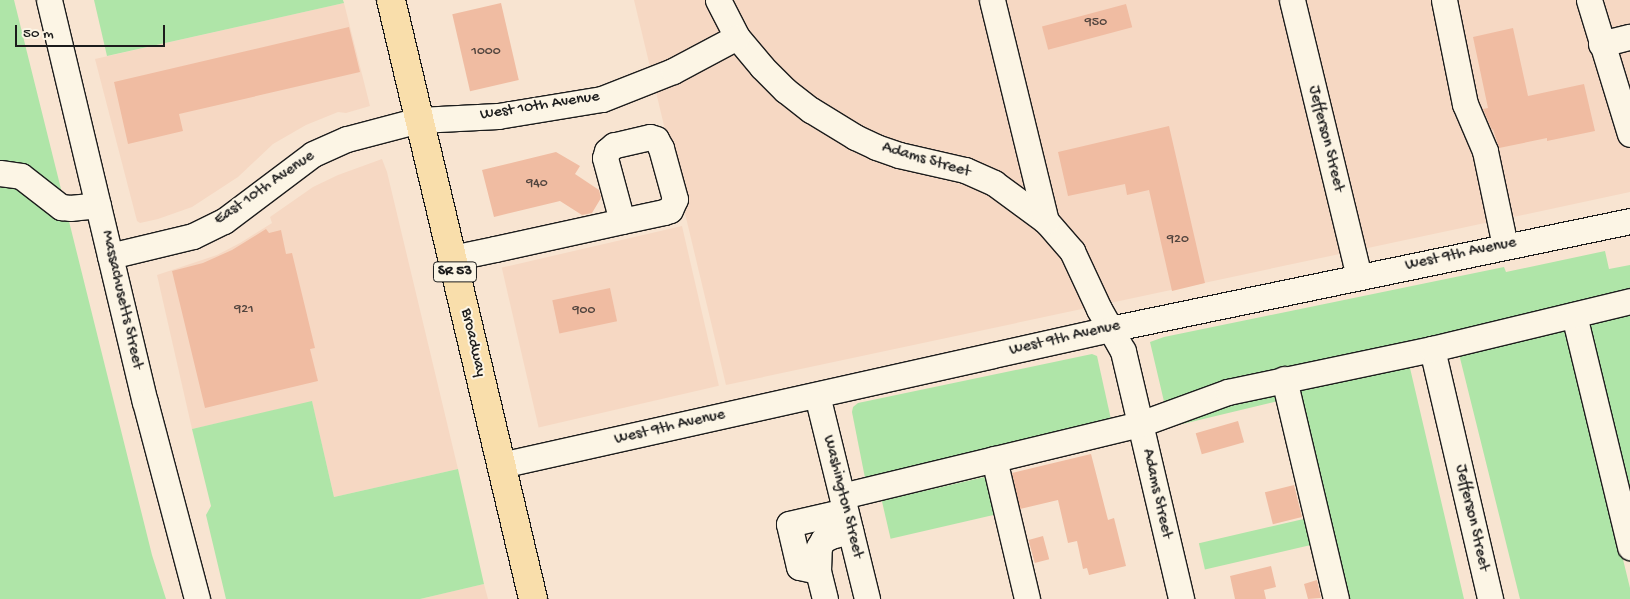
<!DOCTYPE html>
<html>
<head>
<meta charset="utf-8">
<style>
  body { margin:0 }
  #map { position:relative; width:1630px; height:599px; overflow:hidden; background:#f8e4d1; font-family:"Gochi Hand",sans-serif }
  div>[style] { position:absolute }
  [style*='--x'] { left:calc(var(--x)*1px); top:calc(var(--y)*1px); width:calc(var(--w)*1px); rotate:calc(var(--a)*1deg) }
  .built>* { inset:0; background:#f6d8c3; transform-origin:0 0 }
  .green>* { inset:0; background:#afe5a8; transform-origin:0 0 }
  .building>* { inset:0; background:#f0bca2; transform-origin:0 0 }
  .roads { filter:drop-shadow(1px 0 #1c1c1c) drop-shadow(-1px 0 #1c1c1c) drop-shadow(0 1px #1c1c1c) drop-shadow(0 -1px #1c1c1c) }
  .minor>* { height:25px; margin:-12.5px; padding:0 12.5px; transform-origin:12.5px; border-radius:12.5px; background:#fcf5e5 }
  .major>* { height:28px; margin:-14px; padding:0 14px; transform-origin:14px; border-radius:14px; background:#f9deab }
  span { translate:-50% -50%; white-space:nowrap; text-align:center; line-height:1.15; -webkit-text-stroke:4px #fcf5e5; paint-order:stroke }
  .number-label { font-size:14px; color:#51443e }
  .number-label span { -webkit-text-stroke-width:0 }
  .shield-label span { padding:1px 4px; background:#fcf5e5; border:1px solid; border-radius:4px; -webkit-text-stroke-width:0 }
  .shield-label { font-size:15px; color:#1c1c1c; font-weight:700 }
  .street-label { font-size:16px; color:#1c1c1c }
  .scale { position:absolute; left:15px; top:25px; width:150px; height:22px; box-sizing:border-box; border:2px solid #1c1c1c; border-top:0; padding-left:6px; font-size:15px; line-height:18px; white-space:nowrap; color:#1c1c1c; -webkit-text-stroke:4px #fcf5e5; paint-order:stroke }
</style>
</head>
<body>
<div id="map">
  <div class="built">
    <i style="clip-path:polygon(634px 0,1630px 0,1630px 192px,726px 385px)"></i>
    <i style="clip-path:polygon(344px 3px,370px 106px,346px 113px,338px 112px,306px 125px,273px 144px,238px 177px,192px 207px,158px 219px,140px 223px,137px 221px,95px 59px)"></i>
    <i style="clip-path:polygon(382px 159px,387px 172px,458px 469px,334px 497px,312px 402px,192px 429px,157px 275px,217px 255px,240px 243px,272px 223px,270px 217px,313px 187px,338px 175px)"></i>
    <i style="left:682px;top:226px;width:164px;height:185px;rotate:77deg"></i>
    <i style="clip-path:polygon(484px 584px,488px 599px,420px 599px)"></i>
  </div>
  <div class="green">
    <i style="clip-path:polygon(0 0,14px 0,152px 555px,166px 599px,0 599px)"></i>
    <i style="clip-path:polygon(94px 0,343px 0,344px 3px,107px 56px)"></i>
    <i style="clip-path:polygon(1605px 251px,1609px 269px,1630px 265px,1630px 505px,1567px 330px,1630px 588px,1630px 599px,1520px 599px,1459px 354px,1410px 368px,1464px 599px,1347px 599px,1278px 401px,1170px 427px,1150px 342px,1164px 337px,1504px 267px,1506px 272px)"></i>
    <i style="clip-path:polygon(1092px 354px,1097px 356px,1112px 424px,866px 483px,852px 412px,853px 407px,858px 403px)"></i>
    <i style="clip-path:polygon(312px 401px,334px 497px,458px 469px,484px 584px,420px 599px,226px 599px,206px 515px,211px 506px,192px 429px)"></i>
    <i style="left:989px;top:476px;width:39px;height:110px;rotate:77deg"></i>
    <i style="left:1308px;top:518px;width:27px;height:112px;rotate:77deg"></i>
  </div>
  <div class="building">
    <i style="left:501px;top:3px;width:79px;height:50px;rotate:77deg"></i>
    <i style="left:1126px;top:4px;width:24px;height:87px;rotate:75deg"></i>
    <i style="clip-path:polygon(349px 27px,360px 72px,179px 114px,183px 131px,128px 144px,114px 82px)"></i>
    <i style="clip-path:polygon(1513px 28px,1528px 96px,1584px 84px,1595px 131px,1547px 141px,1547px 138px,1499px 148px,1493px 129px,1492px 130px,1483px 109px,1488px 108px,1473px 37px)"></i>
    <i style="clip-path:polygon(1169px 126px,1205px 283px,1172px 291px,1149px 190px,1127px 195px,1125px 184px,1068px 196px,1058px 152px)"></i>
    <i style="clip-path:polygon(556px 152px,580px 166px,575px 174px,599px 190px,601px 198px,592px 213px,582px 215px,560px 201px,494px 217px,482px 170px)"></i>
    <i style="clip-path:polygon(266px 229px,269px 233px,281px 230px,286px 254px,292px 253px,315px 348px,310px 349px,318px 381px,205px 408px,172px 271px,203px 263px,232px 250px)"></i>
    <i style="left:610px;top:288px;width:34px;height:59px;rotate:78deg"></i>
    <i style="left:1238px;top:421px;width:22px;height:44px;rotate:74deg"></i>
    <i style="clip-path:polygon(1091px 454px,1108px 520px,1114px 518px,1126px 566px,1089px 575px,1087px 568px,1083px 569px,1077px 541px,1068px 543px,1058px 500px,1020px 509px,1012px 473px)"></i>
    <i style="left:1294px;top:485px;width:33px;height:30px;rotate:76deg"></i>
    <i style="left:1043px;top:536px;width:24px;height:15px;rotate:75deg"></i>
    <i style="clip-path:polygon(1271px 566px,1276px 587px,1264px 590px,1266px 599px,1235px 599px,1230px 576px)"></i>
    <i style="clip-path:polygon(1317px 580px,1321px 598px,1308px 599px,1304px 584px)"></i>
  </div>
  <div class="roads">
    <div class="minor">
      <i style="--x:49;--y:0;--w:413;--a:76.6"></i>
      <i style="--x:145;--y:402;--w:204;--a:75.2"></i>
      <i style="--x:718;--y:0;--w:42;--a:62.8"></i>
      <i style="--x:737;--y:37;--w:39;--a:50"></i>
      <i style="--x:762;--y:67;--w:33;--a:45"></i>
      <i style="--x:785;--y:90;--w:33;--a:38"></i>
      <i style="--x:811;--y:110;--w:52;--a:31.5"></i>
      <i style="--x:855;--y:137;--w:23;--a:25"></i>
      <i style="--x:876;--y:147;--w:24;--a:19"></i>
      <i style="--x:899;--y:155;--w:68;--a:12.8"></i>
      <i style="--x:965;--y:170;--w:32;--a:24"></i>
      <i style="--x:994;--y:183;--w:64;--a:36.2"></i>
      <i style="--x:1046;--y:221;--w:40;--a:49"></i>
      <i style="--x:1072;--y:251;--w:64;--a:65"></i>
      <i style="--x:1099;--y:309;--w:48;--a:60.3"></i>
      <i style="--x:1123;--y:351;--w:255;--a:76.8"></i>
      <i style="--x:992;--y:0;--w:228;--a:76.3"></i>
      <i style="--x:1292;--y:0;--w:285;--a:76.4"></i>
      <i style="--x:1444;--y:0;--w:106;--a:78.6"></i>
      <i style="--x:1465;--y:104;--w:51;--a:66.9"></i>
      <i style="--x:1485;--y:151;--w:97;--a:78.1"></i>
      <i style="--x:1589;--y:0;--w:140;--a:73"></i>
      <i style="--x:1601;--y:44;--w:30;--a:-14"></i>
      <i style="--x:0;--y:173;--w:21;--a:8"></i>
      <i style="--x:21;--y:176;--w:51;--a:37.8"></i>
      <i style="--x:61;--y:207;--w:9;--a:6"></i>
      <i style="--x:70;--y:208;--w:28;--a:-6"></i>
      <i style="--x:110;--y:256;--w:85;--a:-13.5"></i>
      <i style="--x:193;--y:236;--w:34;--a:-26"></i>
      <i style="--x:224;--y:221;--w:111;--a:-37"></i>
      <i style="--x:313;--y:154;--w:37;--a:-24"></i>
      <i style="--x:347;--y:139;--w:74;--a:-14.8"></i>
      <i style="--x:419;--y:120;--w:79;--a:-2.9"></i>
      <i style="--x:498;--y:116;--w:105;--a:-9.3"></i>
      <i style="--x:602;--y:99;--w:76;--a:-21.5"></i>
      <i style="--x:673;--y:71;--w:72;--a:-28"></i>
      <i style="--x:452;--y:258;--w:44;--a:-11.8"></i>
      <i style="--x:495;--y:249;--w:130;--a:-12.4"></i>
      <i style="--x:622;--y:221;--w:43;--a:-12.1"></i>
      <i style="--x:664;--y:212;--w:6;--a:-18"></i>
      <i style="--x:670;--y:210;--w:12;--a:-66"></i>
      <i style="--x:675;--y:199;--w:53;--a:-105.4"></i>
      <i style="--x:661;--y:148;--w:10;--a:-119"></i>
      <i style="--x:656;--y:139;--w:6;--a:-162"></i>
      <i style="--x:650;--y:137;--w:37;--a:167"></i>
      <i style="--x:614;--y:145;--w:9;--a:139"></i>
      <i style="--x:607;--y:151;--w:7;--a:106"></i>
      <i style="--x:605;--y:158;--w:65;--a:74.9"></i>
      <i style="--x:1574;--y:315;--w:239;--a:76.4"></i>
      <i style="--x:1432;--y:349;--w:257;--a:76.9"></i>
      <i style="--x:1284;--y:379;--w:226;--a:76.7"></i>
      <i style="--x:817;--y:395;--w:210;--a:76.2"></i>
      <i style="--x:994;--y:459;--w:144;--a:76.7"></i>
      <i style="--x:501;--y:465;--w:624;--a:-12.59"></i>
      <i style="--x:1110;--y:329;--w:531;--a:-11.73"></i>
      <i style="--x:842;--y:496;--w:307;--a:-13.6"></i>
      <i style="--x:1140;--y:424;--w:94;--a:-20"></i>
      <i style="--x:1228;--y:392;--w:208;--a:-11.9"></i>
      <i style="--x:1432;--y:349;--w:204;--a:-13.6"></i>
      <i style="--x:818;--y:571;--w:19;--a:-168"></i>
      <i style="--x:799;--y:567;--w:44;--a:-103.1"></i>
      <i style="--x:789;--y:524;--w:57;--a:-13.1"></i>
      <i style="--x:825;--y:599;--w:29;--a:-104"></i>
      <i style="--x:818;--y:571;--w:24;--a:-88"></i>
      <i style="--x:819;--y:547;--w:8;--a:-60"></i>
      <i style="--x:823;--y:540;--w:9;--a:-27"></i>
      <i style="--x:831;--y:536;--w:20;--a:-15"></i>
    </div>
    <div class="major">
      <i style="--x:391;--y:0;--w:616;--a:76.66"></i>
    </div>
  </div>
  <div class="number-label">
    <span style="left:1096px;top:23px">950</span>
    <span style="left:486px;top:52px">1000</span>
    <span style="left:537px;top:184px">940</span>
    <span style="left:1178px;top:240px">920</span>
    <span style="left:244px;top:310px">921</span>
    <span style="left:584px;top:311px">900</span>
  </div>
  <div class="shield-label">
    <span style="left:455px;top:272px">SR 53</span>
  </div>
  <div class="street-label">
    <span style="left:540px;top:107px;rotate:-9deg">West 10th Avenue</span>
    <span style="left:1325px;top:139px;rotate:76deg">Jefferson Street</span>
    <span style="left:926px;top:161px;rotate:16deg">Adams Street</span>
    <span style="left:265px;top:189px;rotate:-35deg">East 10th Avenue</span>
    <span style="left:1461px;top:255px;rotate:-12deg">West 9th Avenue</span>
    <span style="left:121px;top:300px;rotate:77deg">Massachusetts Street</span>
    <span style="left:1065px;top:339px;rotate:-13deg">West 9th Avenue</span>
    <span style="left:472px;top:343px;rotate:77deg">Broadway</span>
    <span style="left:670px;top:428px;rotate:-13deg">West 9th Avenue</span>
    <span style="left:1156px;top:494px;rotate:77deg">Adams Street</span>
    <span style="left:842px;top:497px;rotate:76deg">Washington Street</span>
    <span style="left:1471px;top:518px;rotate:77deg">Jefferson Street</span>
  </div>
  <div class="scale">50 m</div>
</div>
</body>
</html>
